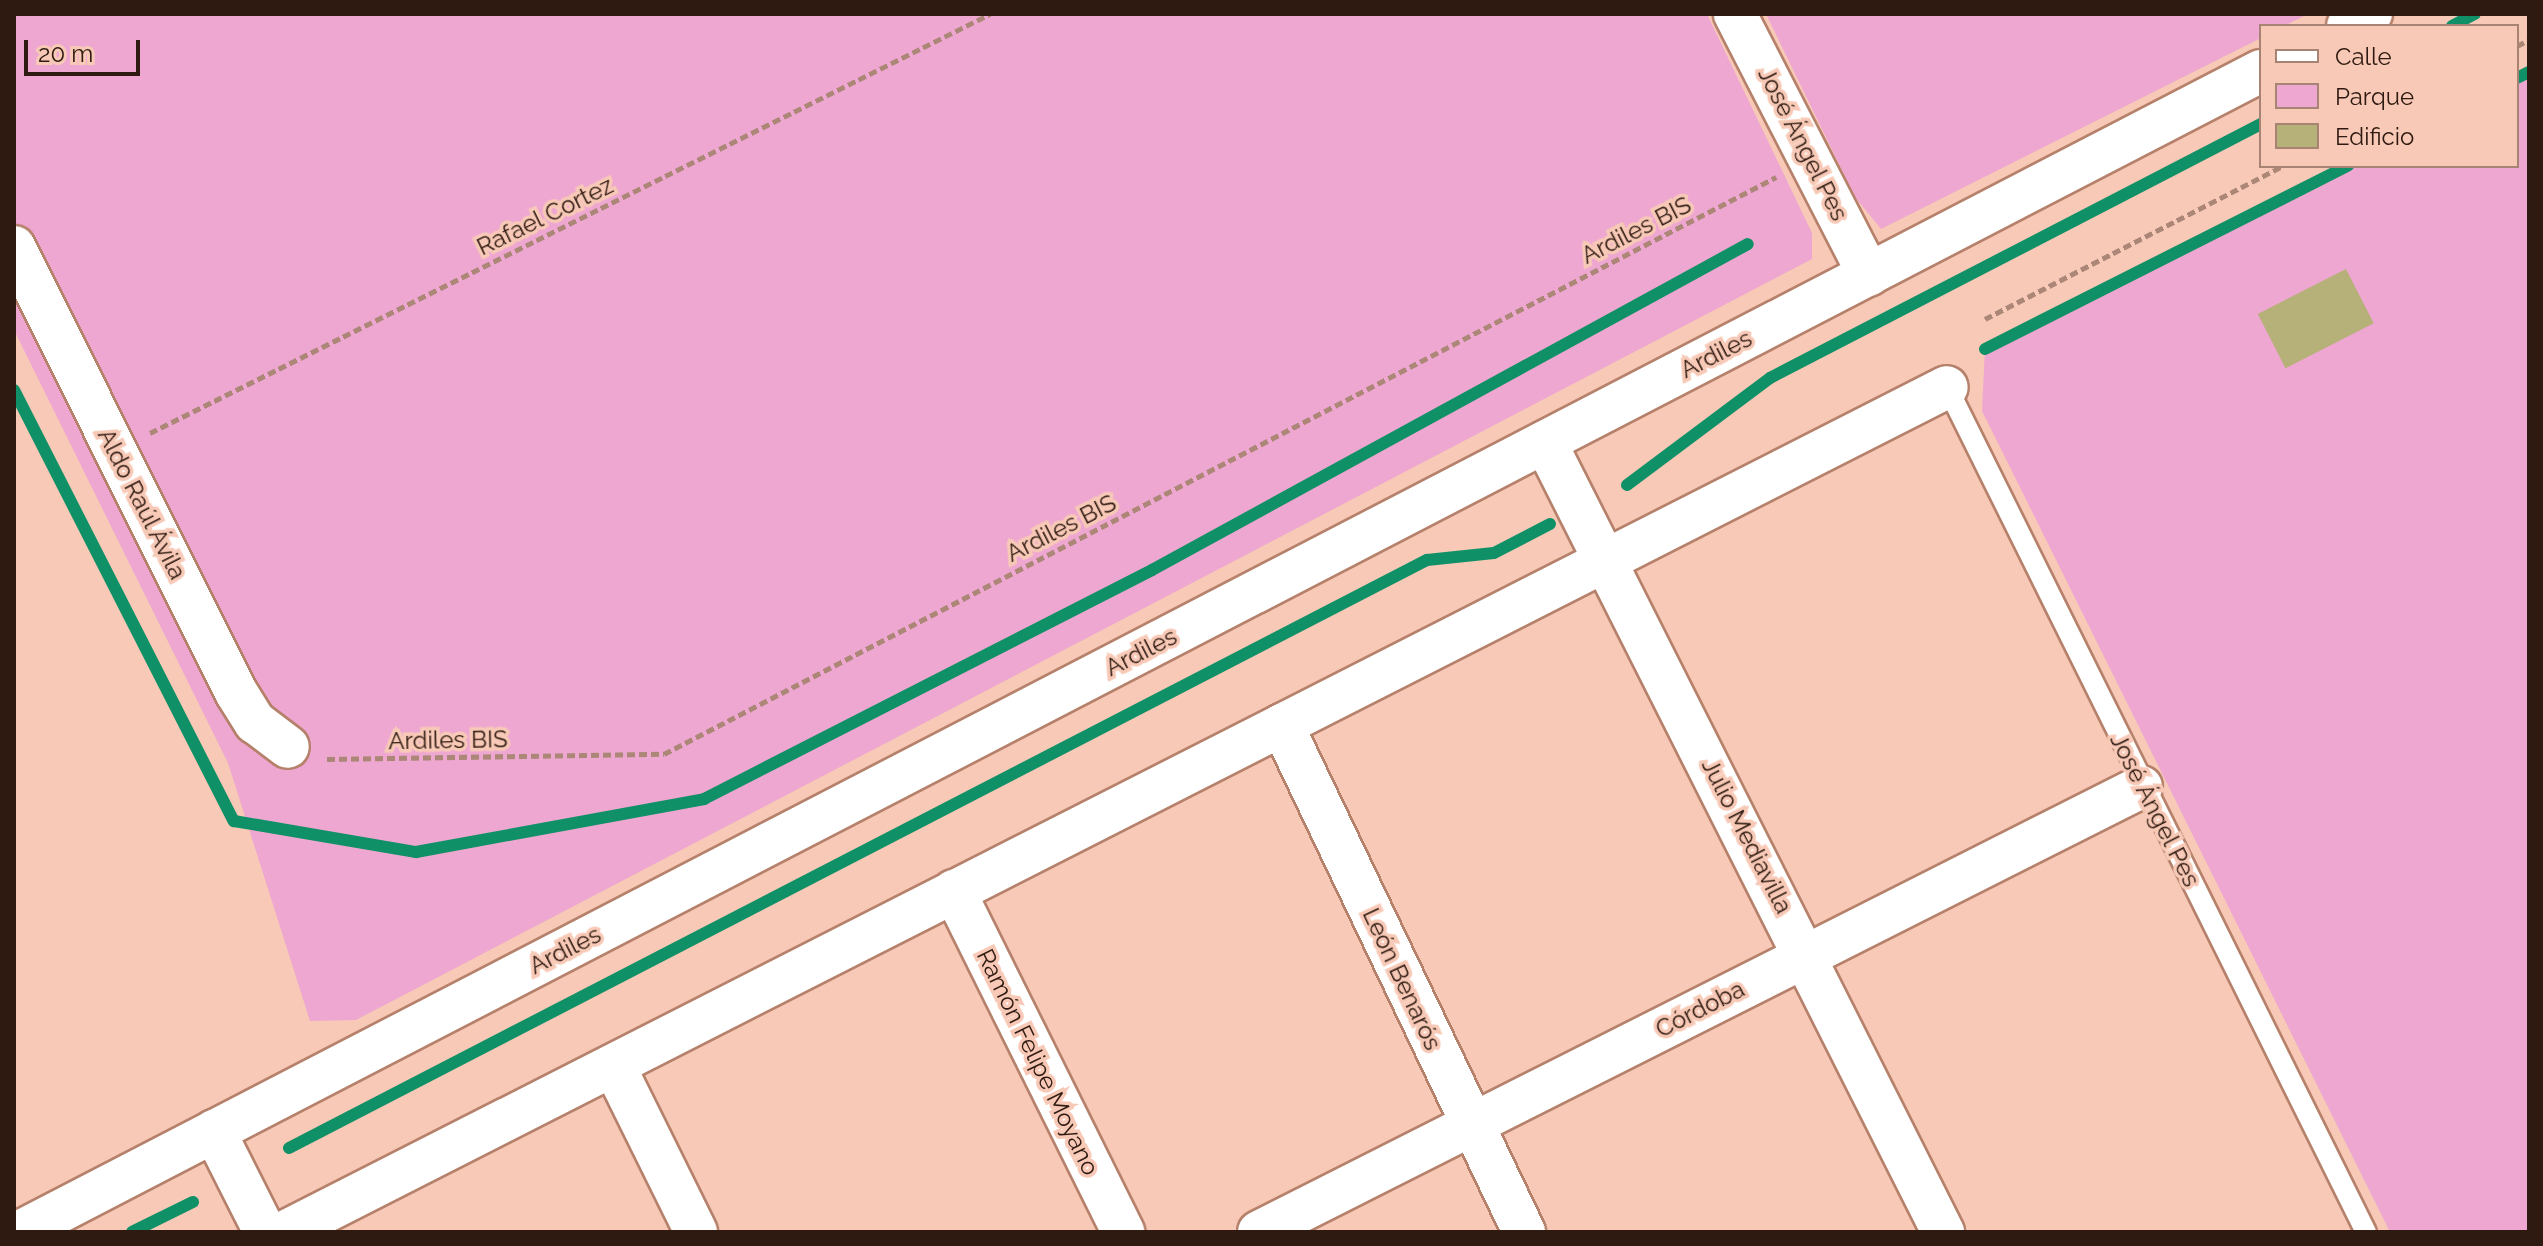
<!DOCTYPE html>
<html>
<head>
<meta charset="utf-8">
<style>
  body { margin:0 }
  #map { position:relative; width:2543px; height:1246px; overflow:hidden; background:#f7c9b6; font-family:Raleway,sans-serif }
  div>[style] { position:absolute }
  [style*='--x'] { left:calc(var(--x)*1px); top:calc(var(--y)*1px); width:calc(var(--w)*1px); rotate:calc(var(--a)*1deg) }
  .green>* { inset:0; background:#eea7d1 }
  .stream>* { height:12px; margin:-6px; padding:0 6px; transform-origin:6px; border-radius:6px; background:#109066 }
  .building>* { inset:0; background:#b6b079; transform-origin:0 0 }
  .path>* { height:5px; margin-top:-2.5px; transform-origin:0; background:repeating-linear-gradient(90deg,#ac8778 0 8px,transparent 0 12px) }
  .roads { filter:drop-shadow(2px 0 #b6816b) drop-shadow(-2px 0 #b6816b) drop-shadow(0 2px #b6816b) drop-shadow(0 -2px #b6816b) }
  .lane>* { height:20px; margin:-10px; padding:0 10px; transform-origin:10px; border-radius:10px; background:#fff }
  .street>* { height:42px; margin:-21px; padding:0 21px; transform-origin:21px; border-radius:21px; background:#fff }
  span { translate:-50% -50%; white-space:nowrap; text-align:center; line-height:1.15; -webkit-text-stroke:7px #f7c9b6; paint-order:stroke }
  .street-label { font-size:24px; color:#2f1a11 }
  .frame { position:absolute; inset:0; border:16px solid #2f1a11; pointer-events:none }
  .legend { position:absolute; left:2259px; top:24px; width:260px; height:144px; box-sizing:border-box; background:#f7c9b6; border:2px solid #a78374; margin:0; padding:10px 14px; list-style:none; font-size:24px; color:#2f1a11 }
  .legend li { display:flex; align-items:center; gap:16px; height:40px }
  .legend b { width:40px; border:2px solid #a78374 }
  .scale { position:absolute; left:24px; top:40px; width:116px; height:36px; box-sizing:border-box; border:4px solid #2f1a11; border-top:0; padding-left:10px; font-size:24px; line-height:28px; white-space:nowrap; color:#2f1a11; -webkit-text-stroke:6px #f7c9b6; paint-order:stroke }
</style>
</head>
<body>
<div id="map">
  <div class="green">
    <i style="clip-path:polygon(14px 14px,1707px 14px,1812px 233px,1812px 259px,356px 1020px,310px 1021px,228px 763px,14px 330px)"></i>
    <i style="clip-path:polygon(1766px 14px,2308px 14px,2284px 26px,2261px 26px,2261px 38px,1881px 229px,1855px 197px)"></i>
    <i style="clip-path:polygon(2529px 69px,2529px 1232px,2390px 1232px,1982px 411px,1985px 349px,2340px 166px,2517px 166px,2517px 75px)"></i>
  </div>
  <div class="stream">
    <i style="--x:2452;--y:26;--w:26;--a:-28"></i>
    <i style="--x:2517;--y:78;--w:13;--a:-27"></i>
    <i style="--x:1985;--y:349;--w:407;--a:-26.8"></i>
    <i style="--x:14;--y:390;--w:484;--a:63"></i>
    <i style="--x:234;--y:821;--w:185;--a:9.7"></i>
    <i style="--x:416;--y:852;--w:293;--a:-10.4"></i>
    <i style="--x:704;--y:799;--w:503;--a:-27.07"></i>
    <i style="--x:1152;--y:570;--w:679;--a:-28.68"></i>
    <i style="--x:1627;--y:485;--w:179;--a:-36.8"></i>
    <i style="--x:1770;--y:378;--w:553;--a:-27.35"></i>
    <i style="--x:289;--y:1148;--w:1281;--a:-27.33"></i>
    <i style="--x:1427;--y:560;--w:67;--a:-6"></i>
    <i style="--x:1494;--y:553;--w:63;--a:-27.4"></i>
    <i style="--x:132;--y:1232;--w:68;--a:-26.2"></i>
  </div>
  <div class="building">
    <i style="left:2346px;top:269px;width:61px;height:99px;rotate:63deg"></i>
  </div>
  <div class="path">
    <i style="--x:2517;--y:46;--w:13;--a:-27"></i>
    <i style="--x:1985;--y:319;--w:335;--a:-27.2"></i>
    <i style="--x:150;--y:433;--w:939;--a:-26.51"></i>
    <i style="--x:327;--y:759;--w:337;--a:-0.9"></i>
    <i style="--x:664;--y:754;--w:1253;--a:-27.42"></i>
  </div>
  <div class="roads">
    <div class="lane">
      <i style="--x:1947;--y:387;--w:943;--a:63.63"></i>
    </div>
    <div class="street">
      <i style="--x:1735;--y:14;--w:293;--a:62.8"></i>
      <i style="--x:2348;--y:26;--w:26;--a:-28"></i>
      <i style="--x:14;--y:247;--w:497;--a:63.5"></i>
      <i style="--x:236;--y:692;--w:36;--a:58"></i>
      <i style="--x:255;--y:722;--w:41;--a:37.1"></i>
      <i style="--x:1545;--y:442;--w:885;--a:63.26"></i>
      <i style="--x:1282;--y:725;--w:562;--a:64.48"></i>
      <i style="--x:954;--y:891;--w:381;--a:63.6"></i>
      <i style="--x:614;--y:1066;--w:185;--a:63.7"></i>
      <i style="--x:214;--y:1131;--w:113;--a:63.2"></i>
      <i style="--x:20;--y:1232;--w:2524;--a:-27.39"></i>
      <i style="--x:285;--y:1232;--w:1864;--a:-26.95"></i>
      <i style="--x:1259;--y:1232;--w:988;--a:-26.77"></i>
    </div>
  </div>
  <div class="street-label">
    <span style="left:1803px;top:144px;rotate:63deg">José Ángel Pes</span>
    <span style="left:545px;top:216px;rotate:-26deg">Rafael Cortez</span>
    <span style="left:1636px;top:230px;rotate:-27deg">Ardiles BIS</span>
    <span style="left:1716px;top:354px;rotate:-27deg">Ardiles</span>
    <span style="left:142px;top:504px;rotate:63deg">Aldo Raúl Ávila</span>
    <span style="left:1061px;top:528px;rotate:-27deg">Ardiles BIS</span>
    <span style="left:1141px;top:652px;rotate:-27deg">Ardiles</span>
    <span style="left:448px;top:740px;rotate:-1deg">Ardiles BIS</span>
    <span style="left:2155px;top:810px;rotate:63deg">José Ángel Pes</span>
    <span style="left:1747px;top:836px;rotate:63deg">Julio Mediavilla</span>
    <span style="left:565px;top:950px;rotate:-27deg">Ardiles</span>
    <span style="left:1402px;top:979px;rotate:65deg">León Benarós</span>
    <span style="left:1700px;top:1009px;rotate:-27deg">Córdoba</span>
    <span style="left:1038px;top:1062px;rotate:64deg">Ramón Felipe Moyano</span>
  </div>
  <div class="frame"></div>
  <ul class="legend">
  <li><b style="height:10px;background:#fff"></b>Calle</li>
  <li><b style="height:22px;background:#eea7d1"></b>Parque</li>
  <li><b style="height:22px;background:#b6b079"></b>Edificio</li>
  </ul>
  <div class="scale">20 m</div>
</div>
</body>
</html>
